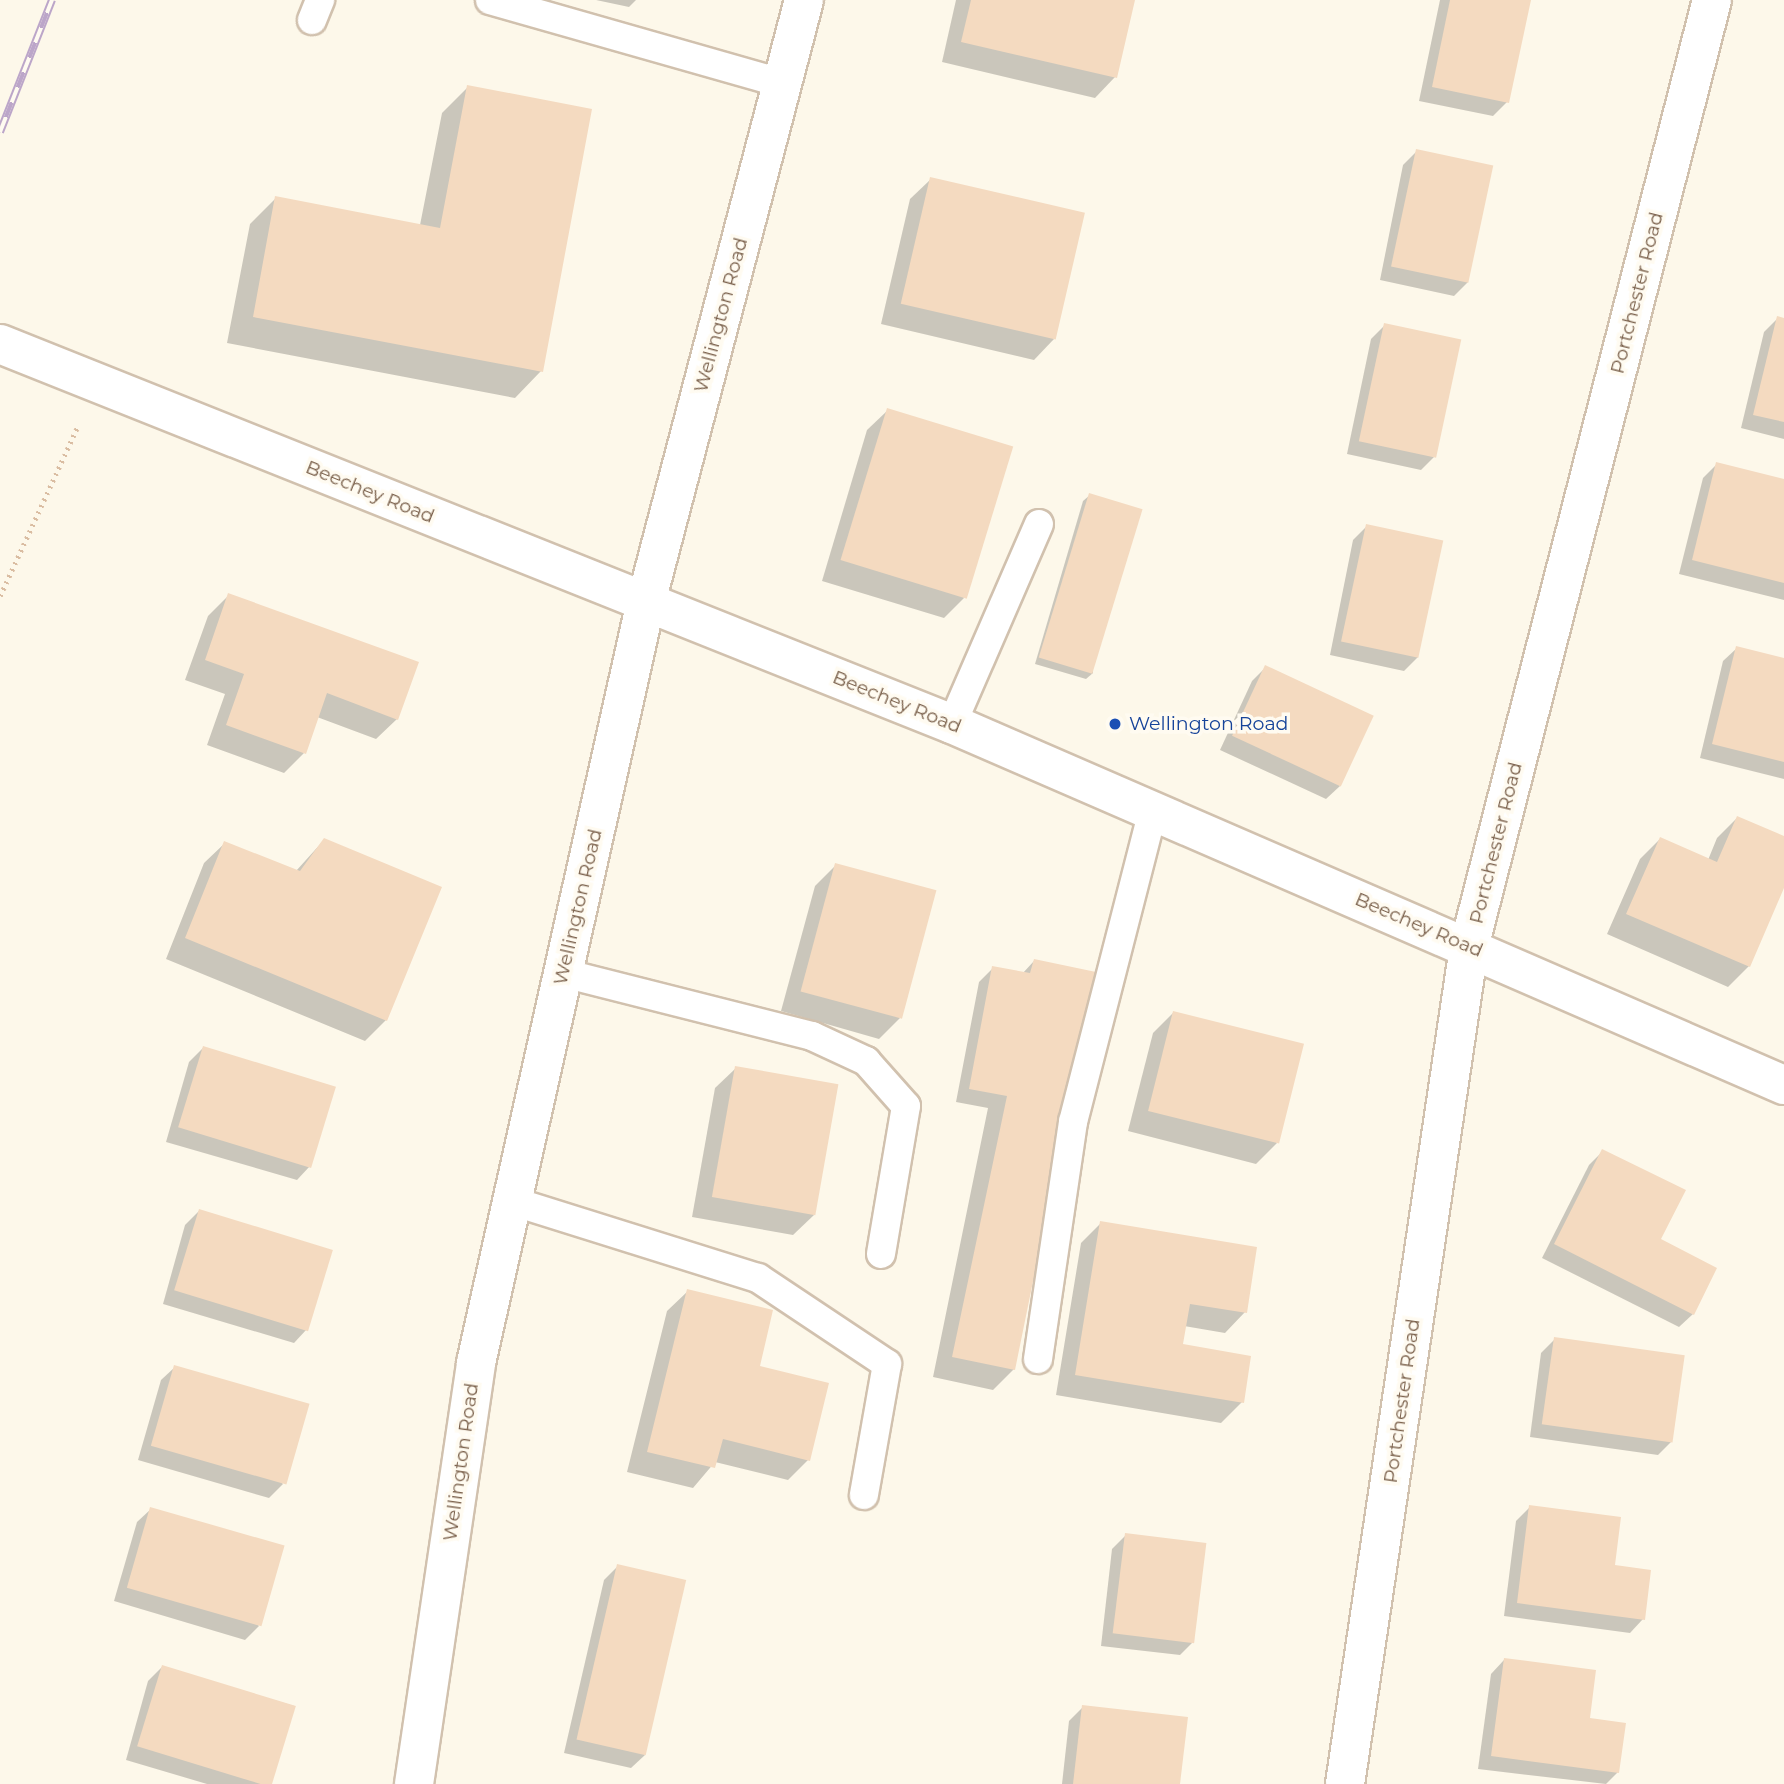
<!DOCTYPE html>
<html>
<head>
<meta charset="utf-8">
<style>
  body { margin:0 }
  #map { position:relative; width:1784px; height:1784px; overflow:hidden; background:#fdf8ea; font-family:Montserrat,sans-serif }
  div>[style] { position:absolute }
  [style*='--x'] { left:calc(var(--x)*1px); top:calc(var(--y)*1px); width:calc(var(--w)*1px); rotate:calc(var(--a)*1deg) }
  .shadow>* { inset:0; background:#0003 }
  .building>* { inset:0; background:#f4dac0; transform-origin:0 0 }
  .path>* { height:4.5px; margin-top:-2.25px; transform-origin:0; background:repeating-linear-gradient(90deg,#dabda2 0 2px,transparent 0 7px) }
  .roads { filter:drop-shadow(2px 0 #d1c1ae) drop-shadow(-2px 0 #d1c1ae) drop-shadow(0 2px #d1c1ae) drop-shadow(0 -2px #d1c1ae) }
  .lane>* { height:28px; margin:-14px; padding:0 14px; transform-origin:14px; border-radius:14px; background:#fff }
  .street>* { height:38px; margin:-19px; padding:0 19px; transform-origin:19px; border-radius:19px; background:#fff }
  .secondary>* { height:38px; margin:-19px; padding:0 19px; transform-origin:19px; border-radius:19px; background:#fff }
  .rail>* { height:8px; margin-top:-4px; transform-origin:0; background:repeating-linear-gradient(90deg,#fffbf1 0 16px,#bca6c9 0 32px); box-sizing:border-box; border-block:2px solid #bca6c9 }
  .dots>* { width:19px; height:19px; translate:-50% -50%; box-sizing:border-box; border:4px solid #fffbf1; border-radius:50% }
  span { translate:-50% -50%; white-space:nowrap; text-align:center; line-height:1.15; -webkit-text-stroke:7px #fffbf1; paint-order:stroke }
  .street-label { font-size:19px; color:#7a604b }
  .transit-label { font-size:19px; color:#164399 }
  .left { translate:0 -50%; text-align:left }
</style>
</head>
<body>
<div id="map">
  <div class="shadow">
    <i style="clip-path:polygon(596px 0,636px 0,629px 7px)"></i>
    <i style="clip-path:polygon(956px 0,1133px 0,1115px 77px,1095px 98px,942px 62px)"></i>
    <i style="clip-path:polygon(1440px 0,1529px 0,1507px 102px,1493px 116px,1419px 101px)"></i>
    <i style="clip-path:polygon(468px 87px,541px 371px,515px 398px,227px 343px,250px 224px,276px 198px,420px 225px,442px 113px)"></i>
    <i style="clip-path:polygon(1417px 151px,1468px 282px,1454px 296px,1380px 280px,1403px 165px)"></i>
    <i style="clip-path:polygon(931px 179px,1054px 339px,1034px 360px,881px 324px,910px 199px)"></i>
    <i style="clip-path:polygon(1778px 318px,1784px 319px,1784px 439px,1741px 428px,1764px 332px)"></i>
    <i style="clip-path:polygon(1385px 325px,1435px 456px,1421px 470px,1347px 454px,1371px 339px)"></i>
    <i style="clip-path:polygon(888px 410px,964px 598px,944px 618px,822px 581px,867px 430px)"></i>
    <i style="clip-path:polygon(1717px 464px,1784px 481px,1784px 600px,1679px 574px,1703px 478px)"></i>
    <i style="clip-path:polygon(1090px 495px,1093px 673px,1086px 679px,1035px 664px,1083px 501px)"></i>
    <i style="clip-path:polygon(1367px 526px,1418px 657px,1404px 671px,1330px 655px,1353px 540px)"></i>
    <i style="clip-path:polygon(229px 595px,397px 719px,376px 739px,317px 717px,304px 753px,284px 773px,207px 745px,225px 694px,185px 680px,208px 616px)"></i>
    <i style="clip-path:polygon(1737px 648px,1784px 659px,1784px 779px,1700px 758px,1723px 661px)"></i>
    <i style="clip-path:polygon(1266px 667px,1340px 786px,1326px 799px,1220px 750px,1252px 681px)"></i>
    <i style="clip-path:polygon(1737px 818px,1784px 838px,1784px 884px,1749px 966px,1728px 987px,1607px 934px,1640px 859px,1660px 839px,1708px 860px,1717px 838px)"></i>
    <i style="clip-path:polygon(324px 840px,386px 1020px,365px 1041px,166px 959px,204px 863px,225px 843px,296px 871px)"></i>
    <i style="clip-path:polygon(836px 865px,900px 1018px,879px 1039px,781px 1011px,815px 886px)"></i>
    <i style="clip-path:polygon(1034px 961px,1014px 1369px,993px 1390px,933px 1377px,988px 1108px,956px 1102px,979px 982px,993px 968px,1022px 974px)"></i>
    <i style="clip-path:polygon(1173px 1013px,1277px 1143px,1256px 1164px,1128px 1131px,1153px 1033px)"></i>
    <i style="clip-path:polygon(203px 1048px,310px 1166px,297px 1180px,166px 1142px,189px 1062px)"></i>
    <i style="clip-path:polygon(736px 1068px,814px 1215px,793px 1235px,692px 1217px,715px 1088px)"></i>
    <i style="clip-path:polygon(1603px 1151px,1659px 1240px,1693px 1314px,1679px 1327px,1542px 1258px,1589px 1165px)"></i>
    <i style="clip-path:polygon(199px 1211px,307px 1329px,294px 1343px,163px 1304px,185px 1225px)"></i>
    <i style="clip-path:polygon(1101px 1223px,1245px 1312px,1225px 1333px,1184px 1326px,1181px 1345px,1242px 1402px,1221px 1423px,1056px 1395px,1081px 1243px)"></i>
    <i style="clip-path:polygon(688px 1291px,758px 1367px,808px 1460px,788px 1480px,715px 1462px,693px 1488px,627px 1472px,667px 1311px)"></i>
    <i style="clip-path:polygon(1555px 1339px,1672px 1441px,1658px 1455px,1530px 1437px,1541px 1353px)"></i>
    <i style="clip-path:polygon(175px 1367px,283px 1484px,269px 1498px,138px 1460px,161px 1380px)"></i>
    <i style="clip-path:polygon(1530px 1507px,1613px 1567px,1643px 1619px,1630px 1633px,1504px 1616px,1516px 1521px)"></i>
    <i style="clip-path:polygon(151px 1509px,259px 1626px,245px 1640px,114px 1601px,137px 1522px)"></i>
    <i style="clip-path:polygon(1126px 1535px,1194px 1641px,1180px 1655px,1101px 1646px,1112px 1549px)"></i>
    <i style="clip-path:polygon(618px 1566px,645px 1755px,631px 1768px,564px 1753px,604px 1580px)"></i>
    <i style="clip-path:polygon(1504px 1660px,1588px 1720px,1618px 1772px,1606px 1784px,1478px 1769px,1491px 1674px)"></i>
    <i style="clip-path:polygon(162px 1667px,294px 1706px,271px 1784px,207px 1784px,126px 1760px,148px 1681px)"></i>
    <i style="clip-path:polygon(1083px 1707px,1179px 1784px,1062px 1784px,1069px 1721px)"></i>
  </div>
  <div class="building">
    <i style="clip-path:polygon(971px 0,1135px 0,1117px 78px,961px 42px)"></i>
    <i style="clip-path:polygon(1450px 0,1531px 0,1509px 103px,1432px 87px)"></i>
    <i style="clip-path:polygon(467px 85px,592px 109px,543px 372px,253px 317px,275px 196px,440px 228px)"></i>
    <i style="left:1416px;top:149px;width:79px;height:120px;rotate:12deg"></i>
    <i style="left:930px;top:177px;width:159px;height:130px;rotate:13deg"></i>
    <i style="clip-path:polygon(1777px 316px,1784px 318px,1784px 422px,1753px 415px)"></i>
    <i style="left:1384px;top:323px;width:79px;height:121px;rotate:12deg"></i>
    <i style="left:887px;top:408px;width:132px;height:159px;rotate:17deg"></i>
    <i style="clip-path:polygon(1716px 462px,1784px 479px,1784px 583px,1692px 560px)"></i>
    <i style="left:1089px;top:493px;width:56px;height:172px;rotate:17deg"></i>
    <i style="left:1366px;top:524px;width:79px;height:120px;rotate:12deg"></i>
    <i style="clip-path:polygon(228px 593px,419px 662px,398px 720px,327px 693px,306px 754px,226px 725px,244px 674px,205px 660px)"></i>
    <i style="clip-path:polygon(1736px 646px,1784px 658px,1784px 762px,1712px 744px)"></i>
    <i style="left:1265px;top:665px;width:120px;height:78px;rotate:25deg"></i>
    <i style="clip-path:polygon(1737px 816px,1784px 836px,1784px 888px,1750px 967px,1626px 914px,1660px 837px,1717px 862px)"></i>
    <i style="clip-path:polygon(324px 838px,442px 887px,387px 1021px,185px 938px,224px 841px,300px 871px)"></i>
    <i style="left:835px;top:863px;width:105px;height:133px;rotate:15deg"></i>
    <i style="clip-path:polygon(1034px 959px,1096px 972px,1015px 1370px,952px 1357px,1007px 1096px,969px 1089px,992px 966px,1030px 973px)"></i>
    <i style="left:1173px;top:1011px;width:135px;height:103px;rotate:14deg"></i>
    <i style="left:203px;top:1046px;width:139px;height:85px;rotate:17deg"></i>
    <i style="left:735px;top:1066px;width:105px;height:133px;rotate:10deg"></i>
    <i style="clip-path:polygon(1602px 1149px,1686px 1190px,1661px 1239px,1717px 1268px,1694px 1315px,1554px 1244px)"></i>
    <i style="left:199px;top:1209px;width:140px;height:85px;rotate:17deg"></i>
    <i style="clip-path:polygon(1100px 1221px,1257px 1247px,1247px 1313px,1190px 1304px,1183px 1344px,1251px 1356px,1244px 1403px,1075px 1375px)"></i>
    <i style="clip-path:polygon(687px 1289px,773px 1310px,760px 1366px,829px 1383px,810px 1461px,723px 1439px,715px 1468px,647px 1452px)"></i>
    <i style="left:1554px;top:1337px;width:132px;height:88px;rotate:8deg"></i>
    <i style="left:174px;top:1365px;width:141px;height:84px;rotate:16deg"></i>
    <i style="clip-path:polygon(1529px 1505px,1621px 1517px,1615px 1565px,1651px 1570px,1645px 1620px,1517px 1603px)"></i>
    <i style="left:150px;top:1507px;width:140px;height:84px;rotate:16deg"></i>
    <i style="left:1125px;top:1533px;width:82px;height:101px;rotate:7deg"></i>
    <i style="left:617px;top:1564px;width:71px;height:180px;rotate:13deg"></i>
    <i style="clip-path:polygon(1504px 1658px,1596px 1670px,1590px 1718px,1626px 1723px,1619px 1773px,1491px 1756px)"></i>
    <i style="left:162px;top:1665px;width:140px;height:85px;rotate:17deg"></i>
    <i style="clip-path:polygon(1082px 1705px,1188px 1717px,1180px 1784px,1073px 1784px)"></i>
  </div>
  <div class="path">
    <i style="--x:0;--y:596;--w:185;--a:-65.4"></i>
  </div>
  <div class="roads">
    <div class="lane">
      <i style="--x:490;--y:0;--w:304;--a:15.9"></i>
      <i style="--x:312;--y:20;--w:22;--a:-68"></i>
      <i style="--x:952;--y:724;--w:218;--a:-66.5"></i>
      <i style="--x:563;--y:973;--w:257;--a:14.2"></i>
      <i style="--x:812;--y:1036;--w:60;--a:24.8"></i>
      <i style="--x:866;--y:1061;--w:60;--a:48.4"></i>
      <i style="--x:906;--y:1106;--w:150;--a:99.6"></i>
      <i style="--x:512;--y:1201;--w:258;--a:17.4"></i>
      <i style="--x:758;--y:1278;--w:155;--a:33.7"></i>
      <i style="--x:887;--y:1364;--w:133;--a:100"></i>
      <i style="--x:1038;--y:1359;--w:240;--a:-81.6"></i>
      <i style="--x:1073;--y:1122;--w:321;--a:-75.6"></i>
    </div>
    <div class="street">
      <i style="--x:0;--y:344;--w:1025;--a:21.76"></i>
      <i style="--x:952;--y:724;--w:907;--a:23.46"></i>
      <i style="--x:1345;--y:1784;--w:846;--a:-81.57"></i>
      <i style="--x:1469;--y:947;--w:978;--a:-75.61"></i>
    </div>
    <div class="secondary">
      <i style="--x:414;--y:1784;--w:426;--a:-81.6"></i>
      <i style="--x:476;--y:1363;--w:780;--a:-77.41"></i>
      <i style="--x:646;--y:602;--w:622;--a:-75.29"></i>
    </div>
  </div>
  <div class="rail">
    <i style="--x:0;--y:132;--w:142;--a:-68.5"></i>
  </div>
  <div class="dots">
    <i style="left:1115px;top:724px;background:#1a4fb4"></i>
  </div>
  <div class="street-label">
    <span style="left:1637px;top:293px;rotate:-76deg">Portchester Road</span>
    <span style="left:721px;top:315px;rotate:-75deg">Wellington Road</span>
    <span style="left:370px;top:492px;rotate:22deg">Beechey Road</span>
    <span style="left:897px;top:702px;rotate:22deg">Beechey Road</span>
    <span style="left:1496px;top:843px;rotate:-76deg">Portchester Road</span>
    <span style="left:578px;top:907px;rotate:-77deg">Wellington Road</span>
    <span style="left:1419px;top:925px;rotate:23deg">Beechey Road</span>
    <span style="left:1402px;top:1401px;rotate:-82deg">Portchester Road</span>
    <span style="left:461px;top:1462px;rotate:-82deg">Wellington Road</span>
  </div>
  <div class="transit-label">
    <span class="left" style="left:1129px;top:724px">Wellington Road</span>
  </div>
</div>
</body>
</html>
